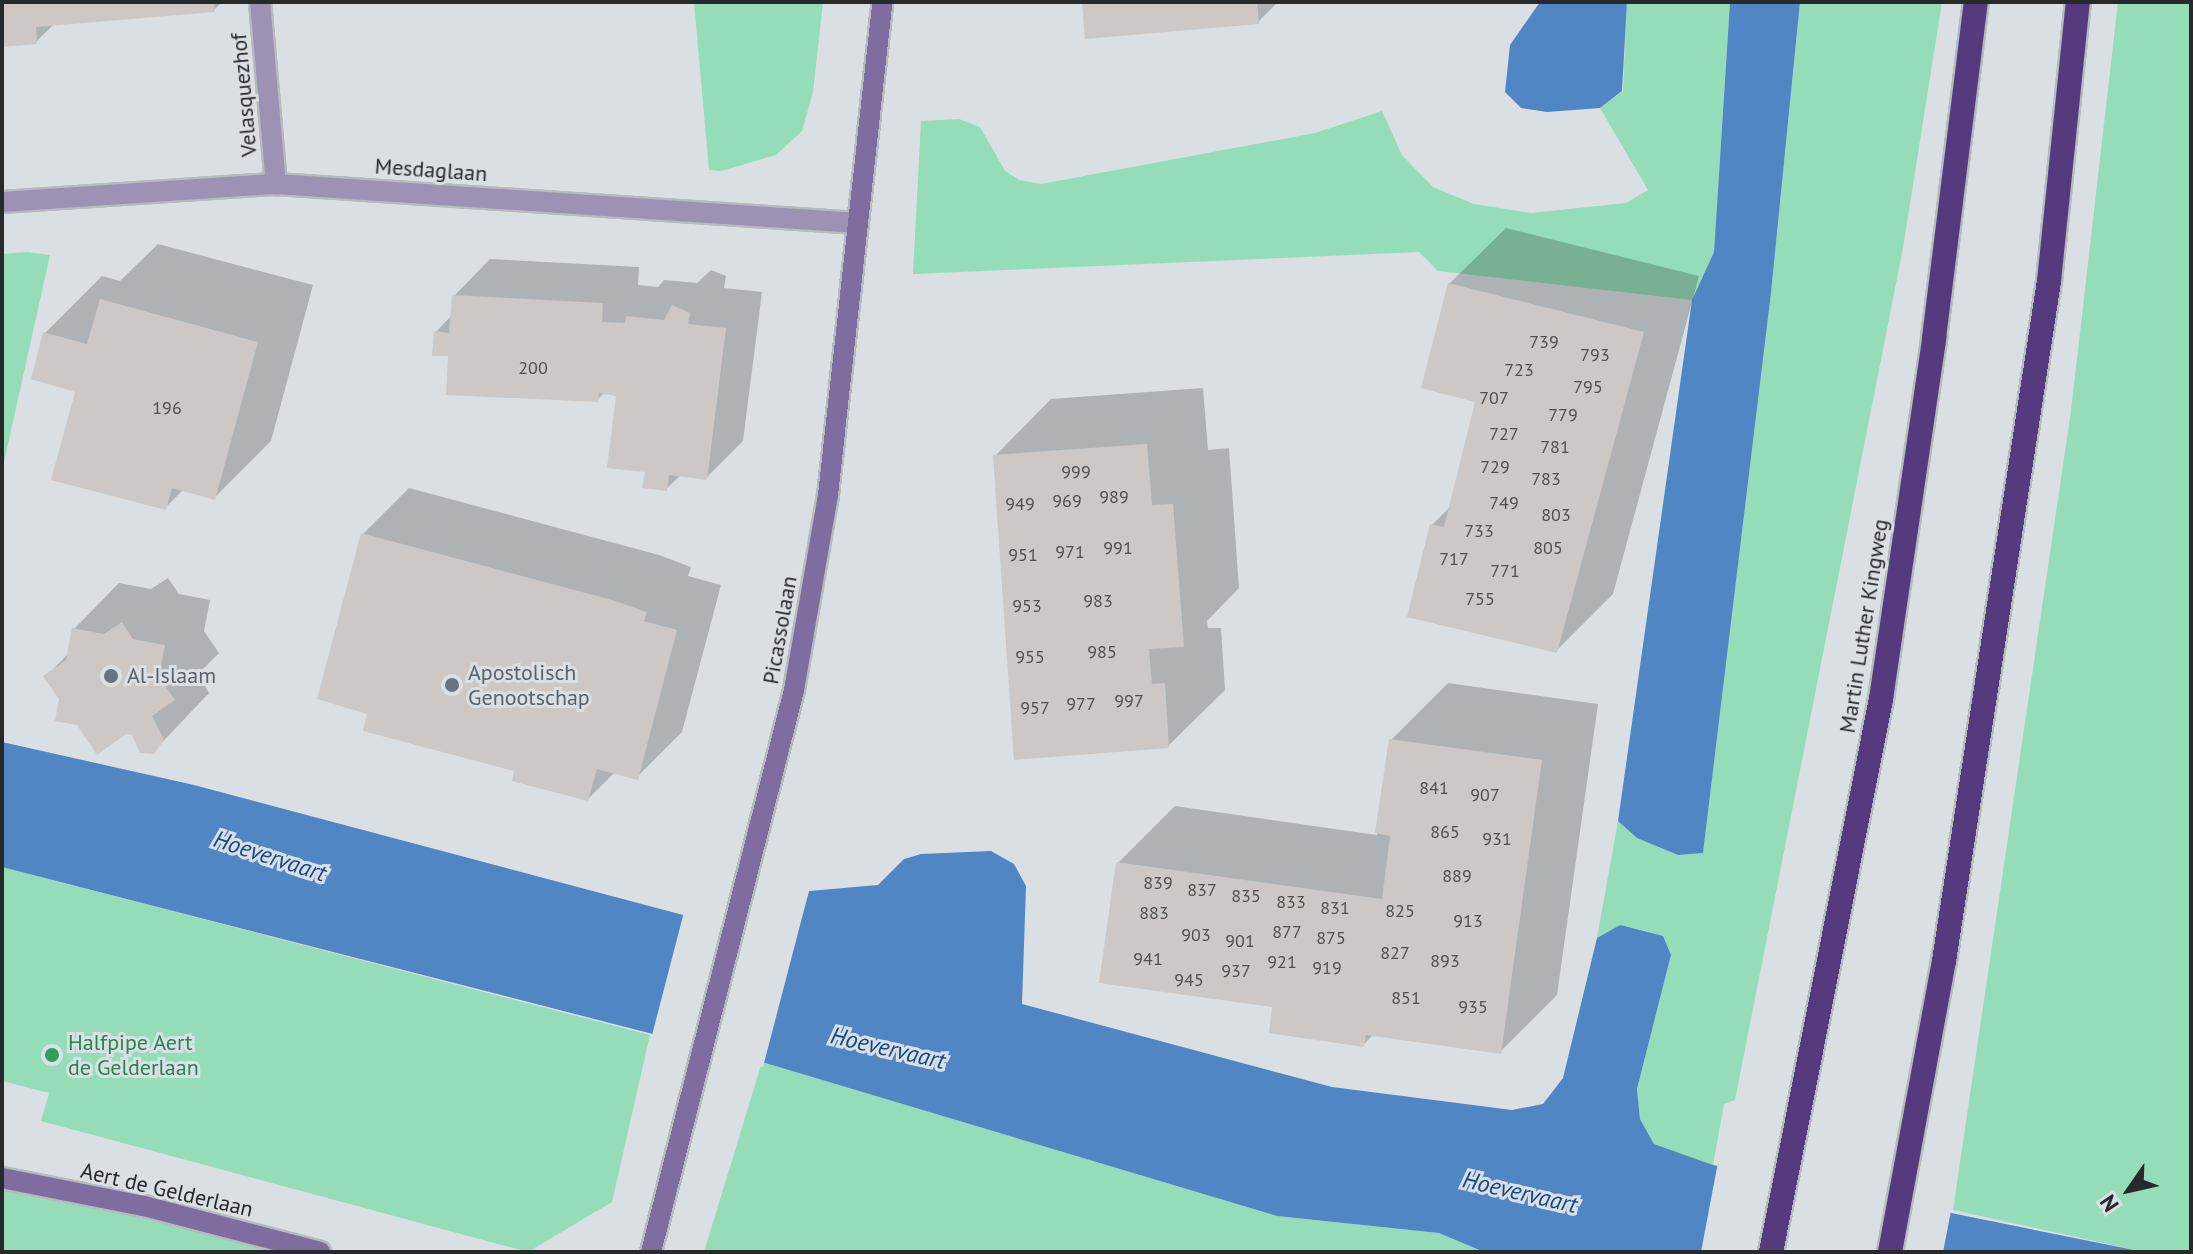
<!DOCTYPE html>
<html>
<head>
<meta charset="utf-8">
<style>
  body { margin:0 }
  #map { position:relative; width:2193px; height:1254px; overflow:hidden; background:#dadfe3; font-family:"PT Sans",sans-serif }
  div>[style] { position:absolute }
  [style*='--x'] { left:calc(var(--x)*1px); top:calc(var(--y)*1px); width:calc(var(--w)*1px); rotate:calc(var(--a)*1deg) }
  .green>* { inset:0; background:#95ddb8 }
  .water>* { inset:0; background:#5186c4 }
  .pier>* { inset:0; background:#dadfe3 }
  .shadow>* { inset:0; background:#0003 }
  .building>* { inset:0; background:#cdc7c5 }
  .roads { filter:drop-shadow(2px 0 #b6bbbe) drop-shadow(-2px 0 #b6bbbe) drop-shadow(0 2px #b6bbbe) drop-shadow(0 -2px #b6bbbe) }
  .street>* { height:20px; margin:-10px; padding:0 10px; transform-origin:10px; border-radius:10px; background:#9d92b4 }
  .secondary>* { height:20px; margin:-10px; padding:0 10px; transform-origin:10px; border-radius:10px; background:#7e6d9e }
  .highway>* { height:24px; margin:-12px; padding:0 12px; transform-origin:12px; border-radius:12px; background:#553a7e }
  .dots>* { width:22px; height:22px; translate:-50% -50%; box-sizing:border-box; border:4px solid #dadfe3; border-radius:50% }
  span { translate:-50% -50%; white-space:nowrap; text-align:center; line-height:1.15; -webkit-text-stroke:6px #dadfe3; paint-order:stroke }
  .number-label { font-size:18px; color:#505051 }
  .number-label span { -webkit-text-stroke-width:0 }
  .street-label { font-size:22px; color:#27292a }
  .worship-label { font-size:22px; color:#5b616d }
  .left { translate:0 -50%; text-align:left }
  .leisure-label { font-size:22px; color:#27864d }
  .water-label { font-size:24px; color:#144b86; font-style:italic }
  .frame { position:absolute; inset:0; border:4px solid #27292a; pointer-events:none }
  .north { position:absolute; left:2089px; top:1150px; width:80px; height:80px; -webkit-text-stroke:6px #dadfe3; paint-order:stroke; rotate:236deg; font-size:22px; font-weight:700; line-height:32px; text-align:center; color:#27292a }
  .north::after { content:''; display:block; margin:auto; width:28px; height:36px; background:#27292a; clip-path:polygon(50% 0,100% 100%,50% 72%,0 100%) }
</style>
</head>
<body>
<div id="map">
  <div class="green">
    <i style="clip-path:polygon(694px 2px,823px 2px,813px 92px,802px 131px,776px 155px,721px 171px,709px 170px)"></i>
    <i style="clip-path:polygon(1627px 2px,1730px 2px,1714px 252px,1692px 300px,1438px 271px,1419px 252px,913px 274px,921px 121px,959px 119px,980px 127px,1005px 171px,1019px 180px,1041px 184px,1315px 133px,1382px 111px,1402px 155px,1433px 187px,1474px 204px,1531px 213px,1626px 203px,1648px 190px,1600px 108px,1623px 91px)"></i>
    <i style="clip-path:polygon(1800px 2px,1942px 2px,1903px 248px,1735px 1100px,1724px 1104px,1713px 1165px,1654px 1144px,1640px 1119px,1637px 1089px,1671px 955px,1620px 925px,1597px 938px,1618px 821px,1637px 838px,1678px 855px,1703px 852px,1771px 293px)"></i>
    <i style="clip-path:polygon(2118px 2px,2191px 2px,2191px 1252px,2144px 1252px,1953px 1210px,2071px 411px)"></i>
    <i style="clip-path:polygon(27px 252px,50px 255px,2px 471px,2px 254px)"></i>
    <i style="clip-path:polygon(2px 867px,650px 1035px,612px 1202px,528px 1252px,41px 1121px,49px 1093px,2px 1081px)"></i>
    <i style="clip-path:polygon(762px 1062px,1277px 1216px,1439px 1233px,1484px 1252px,704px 1252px)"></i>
    <i style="clip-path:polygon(2px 1185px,177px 1224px,278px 1252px,2px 1252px)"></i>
  </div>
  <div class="water">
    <i style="clip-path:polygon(1540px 2px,1627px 2px,1622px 91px,1600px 108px,1547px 112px,1521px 108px,1505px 92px,1510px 45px)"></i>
    <i style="clip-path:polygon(1730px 2px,1800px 2px,1771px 293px,1703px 853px,1678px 855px,1637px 838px,1618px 821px,1692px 300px,1714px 252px)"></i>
    <i style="clip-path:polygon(2px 742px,194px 785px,792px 944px,809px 891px,878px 885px,904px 859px,921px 854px,991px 851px,1014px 864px,1026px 886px,1022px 1004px,1332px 1087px,1512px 1110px,1543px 1104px,1563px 1078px,1597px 938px,1620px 925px,1663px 936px,1671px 955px,1637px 1089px,1640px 1119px,1654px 1144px,1713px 1165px,2144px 1252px,1484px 1252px,1439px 1233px,1277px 1216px,762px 1062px,2px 867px)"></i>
  </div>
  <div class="pier">
    <i style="clip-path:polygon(810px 887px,763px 1067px,651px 1039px,684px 912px,790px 939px)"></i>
    <i style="clip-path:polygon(1718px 1162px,1952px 1206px,1943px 1252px,1701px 1252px)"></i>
  </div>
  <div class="shadow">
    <i style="clip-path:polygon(2px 2px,222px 2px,214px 10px,55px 23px,36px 42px,2px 45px)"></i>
    <i style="clip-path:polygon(1084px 2px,1278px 2px,1258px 22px)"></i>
    <i style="clip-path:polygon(1506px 228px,1699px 276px,1613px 594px,1557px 650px,1432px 525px,1451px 506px,1477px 400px,1449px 284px)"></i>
    <i style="clip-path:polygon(158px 244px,313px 285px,271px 441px,214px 498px,183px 490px,165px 508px,77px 390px,45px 333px,102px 276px,120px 281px)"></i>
    <i style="clip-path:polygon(490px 259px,639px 267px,638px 285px,658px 287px,664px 280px,697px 283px,711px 270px,726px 276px,724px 288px,762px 292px,743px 441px,706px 478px,681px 475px,666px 489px,647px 470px,618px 394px,605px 392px,597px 400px,450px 354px,436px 332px,452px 315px,454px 296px)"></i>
    <i style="clip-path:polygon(1203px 388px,1208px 450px,1229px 448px,1239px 588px,1207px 621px,1208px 628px,1221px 628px,1225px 690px,1168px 746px,995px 456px,1051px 399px)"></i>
    <i style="clip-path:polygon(409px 488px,659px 555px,691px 567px,688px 576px,721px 585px,682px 732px,637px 777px,615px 772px,588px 799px,370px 713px,363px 534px)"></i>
    <i style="clip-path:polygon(168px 578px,179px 594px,210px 600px,204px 631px,219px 653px,198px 674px,209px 693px,153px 752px,133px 733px,62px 698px,46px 676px,70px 652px,74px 629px,119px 583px,151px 589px)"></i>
    <i style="clip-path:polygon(1448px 683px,1598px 704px,1557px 995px,1500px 1052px,1374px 1034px,1363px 1045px,1275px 1005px,1118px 863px,1175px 806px,1377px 835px,1391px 740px)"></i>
  </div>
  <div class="building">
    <i style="clip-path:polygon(2px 2px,214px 2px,215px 12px,36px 27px,37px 44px,2px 47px)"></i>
    <i style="clip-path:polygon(1082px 2px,1257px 2px,1259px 24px,1085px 39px)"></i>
    <i style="clip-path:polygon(1448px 283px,1644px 332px,1557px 653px,1407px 617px,1430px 524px,1444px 527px,1475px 402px,1421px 388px)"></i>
    <i style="clip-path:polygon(452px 295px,603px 303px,602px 322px,625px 323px,626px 316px,664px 320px,672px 305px,690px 313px,688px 324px,726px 328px,707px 480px,669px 475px,667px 491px,642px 488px,645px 472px,607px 468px,616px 396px,599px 393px,598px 402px,446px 395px,448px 356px,432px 356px,434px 331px,449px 333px)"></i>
    <i style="clip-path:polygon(100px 299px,258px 342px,215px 500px,172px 488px,166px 510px,51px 480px,75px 392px,31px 379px,43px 332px,87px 344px)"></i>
    <i style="clip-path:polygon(1147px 444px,1152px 505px,1173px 504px,1184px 647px,1149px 649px,1152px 684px,1165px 683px,1169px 748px,1014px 760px,993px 455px)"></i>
    <i style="clip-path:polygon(361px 533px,612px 600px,647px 612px,644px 621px,677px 630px,638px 780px,597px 769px,588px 801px,512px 781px,514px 771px,363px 731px,367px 714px,317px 699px)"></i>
    <i style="clip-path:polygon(122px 622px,133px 639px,165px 645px,159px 677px,175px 700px,152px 716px,164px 740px,154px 754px,140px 753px,132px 735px,126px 734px,97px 755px,77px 725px,55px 721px,59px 699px,43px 676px,66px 660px,72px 628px,104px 634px)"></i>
    <i style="clip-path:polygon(1389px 739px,1542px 760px,1501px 1054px,1366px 1035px,1364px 1047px,1269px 1033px,1272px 1007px,1099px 983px,1116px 862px,1382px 899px,1390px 836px,1375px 833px)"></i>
  </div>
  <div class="roads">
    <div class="street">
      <i style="--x:260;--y:2;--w:183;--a:85"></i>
      <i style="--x:2;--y:202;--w:275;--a:-3.8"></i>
      <i style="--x:276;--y:184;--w:583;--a:3.83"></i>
    </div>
    <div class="secondary">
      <i style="--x:2;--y:1178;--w:145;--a:11.2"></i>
      <i style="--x:144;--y:1206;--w:182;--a:14.6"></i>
      <i style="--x:651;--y:1252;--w:580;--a:-75.72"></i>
      <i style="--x:794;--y:690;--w:198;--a:-80.1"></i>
      <i style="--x:828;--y:495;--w:496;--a:-83.7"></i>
    </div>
    <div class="highway">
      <i style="--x:1771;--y:1252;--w:564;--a:-78.75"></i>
      <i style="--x:1881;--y:699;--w:365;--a:-81.6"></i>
      <i style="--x:1934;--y:338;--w:339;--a:-82.9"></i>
      <i style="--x:1890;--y:1252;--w:296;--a:-79.5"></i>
      <i style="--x:1944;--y:961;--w:688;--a:-81.22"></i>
      <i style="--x:2049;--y:281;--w:281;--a:-84.1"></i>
    </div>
  </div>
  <div class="dots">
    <i style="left:111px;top:676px;background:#6b7280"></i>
    <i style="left:452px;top:685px;background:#6b7280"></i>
    <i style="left:52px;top:1055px;background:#2e9e5b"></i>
  </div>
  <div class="number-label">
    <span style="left:1544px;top:342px">739</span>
    <span style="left:1595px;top:355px">793</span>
    <span style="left:533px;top:368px">200</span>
    <span style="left:1519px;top:370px">723</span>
    <span style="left:1588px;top:387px">795</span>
    <span style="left:1494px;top:398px">707</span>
    <span style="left:167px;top:408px">196</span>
    <span style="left:1563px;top:415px">779</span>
    <span style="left:1504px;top:434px">727</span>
    <span style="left:1555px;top:447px">781</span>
    <span style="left:1495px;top:467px">729</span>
    <span style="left:1076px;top:472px">999</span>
    <span style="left:1546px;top:479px">783</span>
    <span style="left:1114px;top:497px">989</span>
    <span style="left:1067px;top:501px">969</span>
    <span style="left:1504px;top:503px">749</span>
    <span style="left:1020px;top:504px">949</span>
    <span style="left:1556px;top:515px">803</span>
    <span style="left:1479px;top:531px">733</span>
    <span style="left:1118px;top:548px">991</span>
    <span style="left:1548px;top:548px">805</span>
    <span style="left:1070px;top:552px">971</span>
    <span style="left:1023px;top:555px">951</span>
    <span style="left:1454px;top:559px">717</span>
    <span style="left:1505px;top:571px">771</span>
    <span style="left:1480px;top:599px">755</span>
    <span style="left:1098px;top:601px">983</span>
    <span style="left:1027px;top:606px">953</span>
    <span style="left:1102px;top:652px">985</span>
    <span style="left:1030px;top:657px">955</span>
    <span style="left:1129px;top:701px">997</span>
    <span style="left:1081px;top:704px">977</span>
    <span style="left:1035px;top:708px">957</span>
    <span style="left:1434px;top:788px">841</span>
    <span style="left:1485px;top:795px">907</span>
    <span style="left:1445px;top:832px">865</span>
    <span style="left:1497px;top:839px">931</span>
    <span style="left:1457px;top:876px">889</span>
    <span style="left:1158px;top:883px">839</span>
    <span style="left:1202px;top:890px">837</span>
    <span style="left:1246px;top:896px">835</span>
    <span style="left:1291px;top:902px">833</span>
    <span style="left:1335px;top:908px">831</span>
    <span style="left:1400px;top:911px">825</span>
    <span style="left:1154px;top:913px">883</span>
    <span style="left:1468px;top:921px">913</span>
    <span style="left:1287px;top:932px">877</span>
    <span style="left:1196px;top:935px">903</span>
    <span style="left:1331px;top:938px">875</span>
    <span style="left:1240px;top:941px">901</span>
    <span style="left:1395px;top:953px">827</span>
    <span style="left:1148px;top:959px">941</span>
    <span style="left:1445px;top:961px">893</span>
    <span style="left:1282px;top:962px">921</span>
    <span style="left:1327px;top:968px">919</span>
    <span style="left:1236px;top:971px">937</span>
    <span style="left:1189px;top:980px">945</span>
    <span style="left:1406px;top:998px">851</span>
    <span style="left:1473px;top:1007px">935</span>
  </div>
  <div class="street-label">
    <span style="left:244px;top:95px;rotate:-95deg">Velasquezhof</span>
    <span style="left:431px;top:170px;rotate:4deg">Mesdaglaan</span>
    <span style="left:1864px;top:626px;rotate:-81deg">Martin Luther Kingweg</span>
    <span style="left:780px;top:630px;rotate:-80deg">Picassolaan</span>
    <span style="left:167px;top:1190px;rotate:13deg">Aert de Gelderlaan</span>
  </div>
  <div class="worship-label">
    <span class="left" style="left:468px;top:685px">Apostolisch<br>Genootschap</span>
    <span class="left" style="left:127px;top:676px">Al-Islaam</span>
  </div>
  <div class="leisure-label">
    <span class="left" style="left:68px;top:1055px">Halfpipe Aert<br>de Gelderlaan</span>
  </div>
  <div class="water-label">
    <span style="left:270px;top:856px;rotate:18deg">Hoevervaart</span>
    <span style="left:888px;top:1048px;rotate:13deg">Hoevervaart</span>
    <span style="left:1520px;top:1192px;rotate:13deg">Hoevervaart</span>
  </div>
  <div class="frame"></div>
  <div class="north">N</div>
</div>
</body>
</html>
